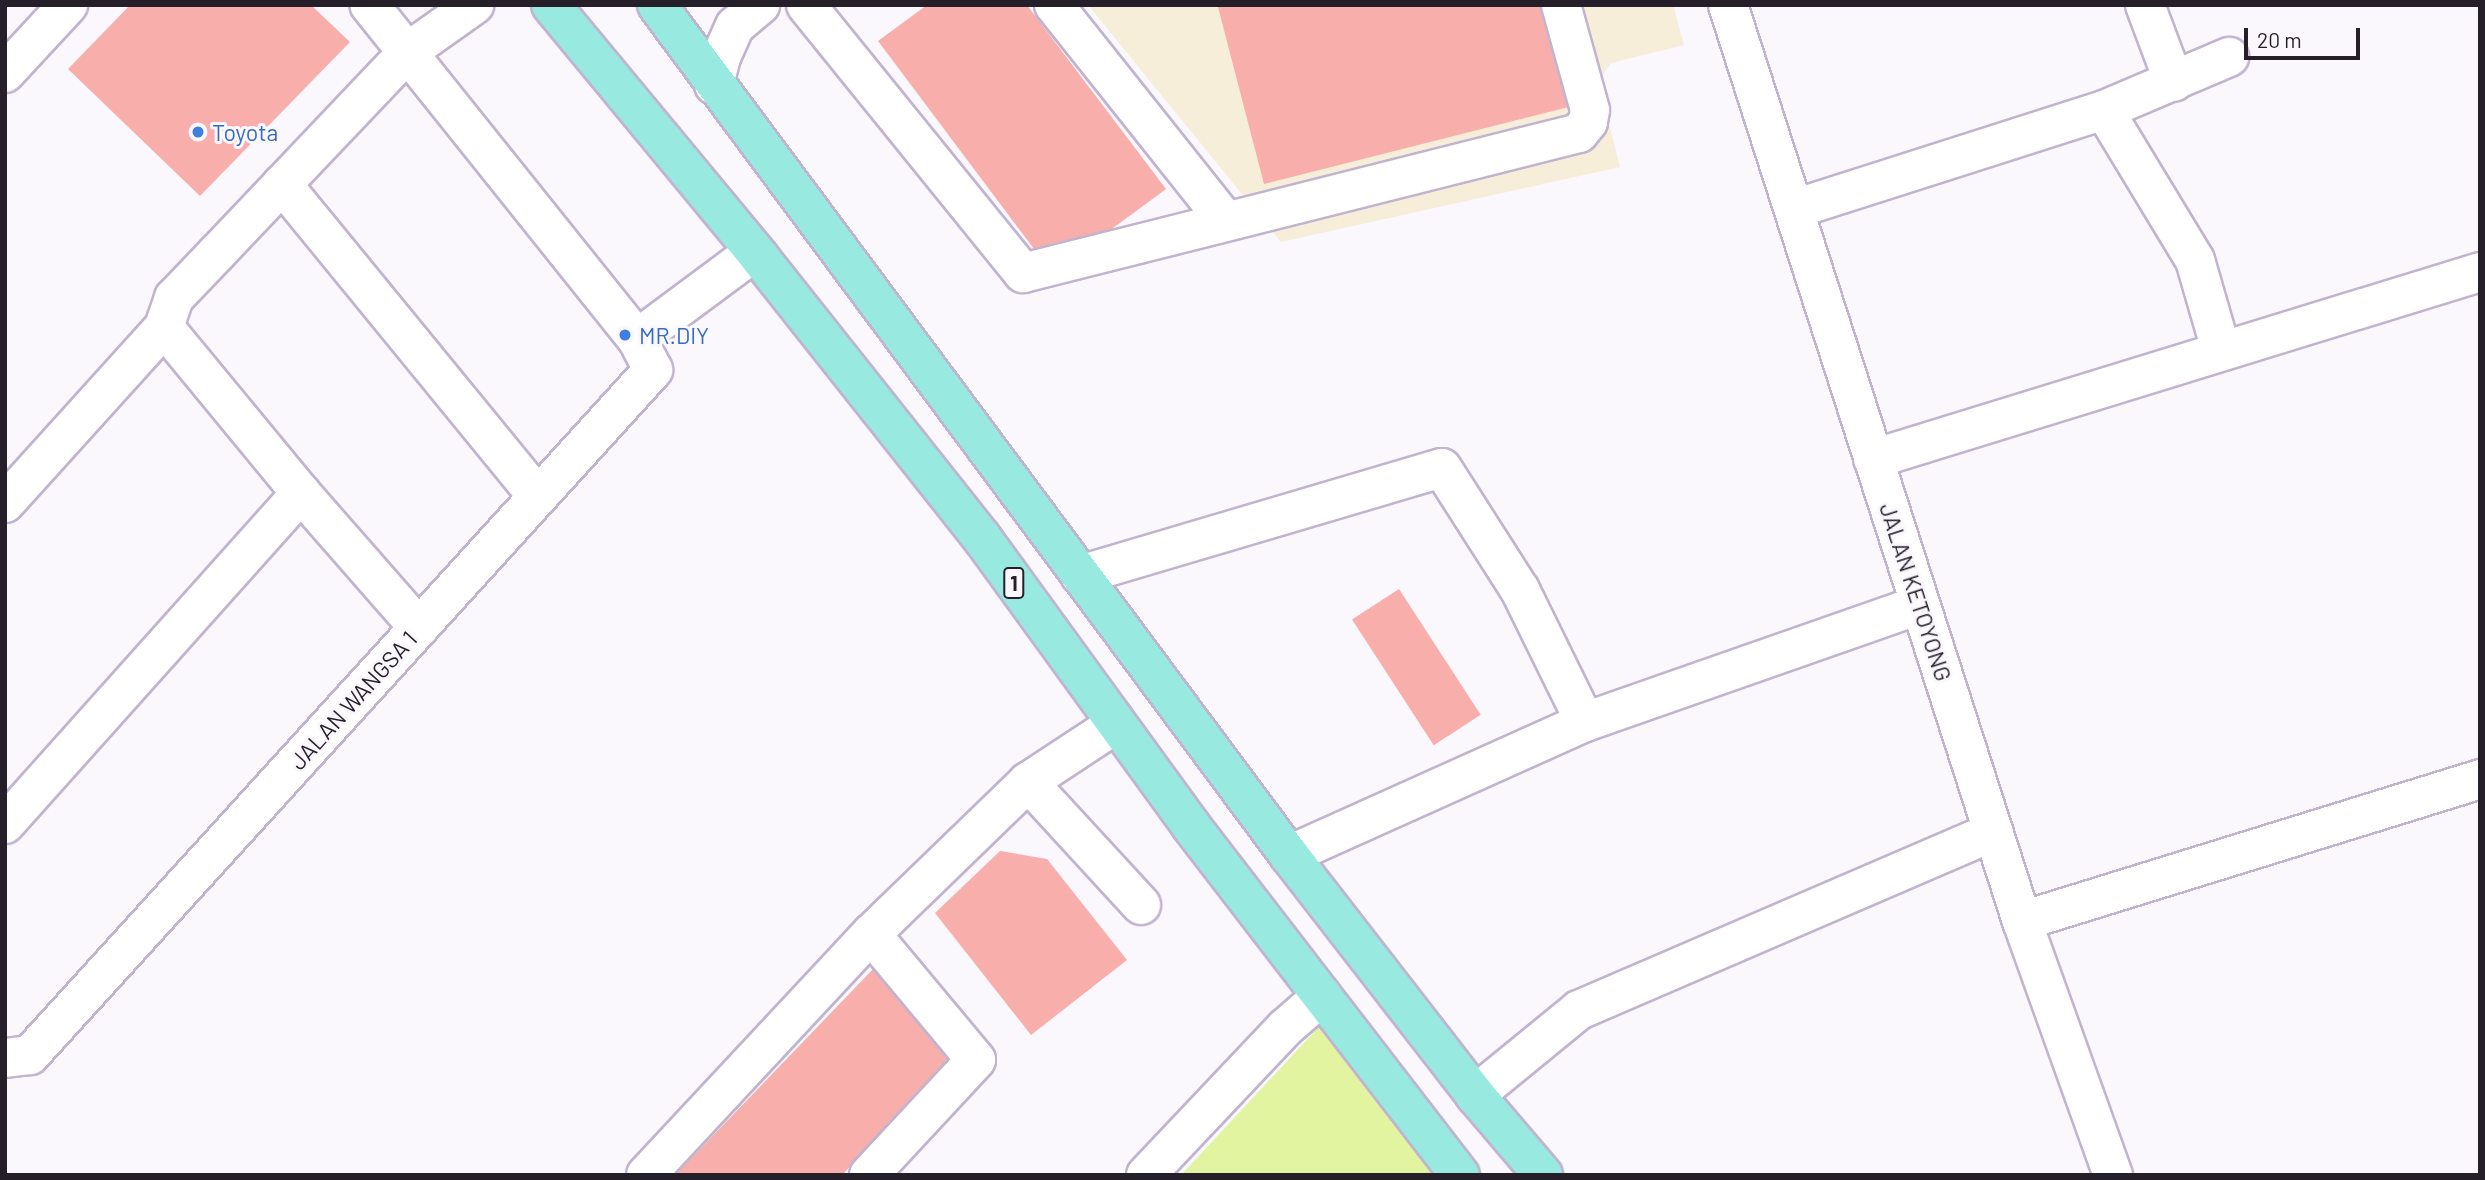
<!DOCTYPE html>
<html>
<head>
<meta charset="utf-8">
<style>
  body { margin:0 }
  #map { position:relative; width:2485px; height:1180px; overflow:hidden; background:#faf7fd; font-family:Barlow,sans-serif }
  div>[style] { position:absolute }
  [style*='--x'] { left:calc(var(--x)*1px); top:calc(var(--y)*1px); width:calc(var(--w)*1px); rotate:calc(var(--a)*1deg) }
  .commercial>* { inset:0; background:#f6eed8 }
  .green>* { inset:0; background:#e3f4a1 }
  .building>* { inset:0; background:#f8afac; transform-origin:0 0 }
  .roads { filter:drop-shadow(2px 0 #c1b4cf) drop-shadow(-2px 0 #c1b4cf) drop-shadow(0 2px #c1b4cf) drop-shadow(0 -2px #c1b4cf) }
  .minor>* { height:38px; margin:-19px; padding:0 19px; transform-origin:19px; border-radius:19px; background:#fff }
  .major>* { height:38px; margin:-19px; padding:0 19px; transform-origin:19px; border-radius:19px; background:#98e9e0 }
  .dots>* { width:19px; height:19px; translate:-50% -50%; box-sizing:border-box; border:4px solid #faf7fd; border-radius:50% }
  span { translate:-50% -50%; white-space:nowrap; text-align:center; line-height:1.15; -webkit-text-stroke:6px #faf7fd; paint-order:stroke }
  .shield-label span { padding:2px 5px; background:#faf7fd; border:2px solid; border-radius:5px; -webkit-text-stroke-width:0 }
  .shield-label { font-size:21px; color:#241f29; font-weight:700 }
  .shop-label { font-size:23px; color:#366cbe }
  .left { translate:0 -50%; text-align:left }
  .street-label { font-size:23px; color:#241f29 }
  .frame { position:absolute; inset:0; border:7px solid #241f29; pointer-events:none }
  .scale { position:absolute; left:2244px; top:28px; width:116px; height:32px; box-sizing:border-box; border:4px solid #241f29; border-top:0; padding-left:9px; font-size:21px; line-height:24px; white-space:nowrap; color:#241f29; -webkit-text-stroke:5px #faf7fd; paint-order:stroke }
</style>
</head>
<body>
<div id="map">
  <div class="commercial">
    <i style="clip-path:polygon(1088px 5px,1673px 5px,1684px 45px,1611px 63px,1598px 81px,1620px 167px,1281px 242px)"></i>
  </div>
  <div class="green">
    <i style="clip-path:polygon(1329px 1016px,1453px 1175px,1181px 1175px)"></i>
  </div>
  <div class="building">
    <i style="clip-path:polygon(130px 5px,311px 5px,350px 42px,200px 196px,68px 69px)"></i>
    <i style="clip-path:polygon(927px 5px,1027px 5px,1166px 189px,1052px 273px,878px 41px)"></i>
    <i style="clip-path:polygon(1225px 5px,1546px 5px,1573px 106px,1264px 184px,1218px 7px)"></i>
    <i style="left:1399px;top:589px;width:150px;height:56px;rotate:57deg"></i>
    <i style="clip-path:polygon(1000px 851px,1047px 859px,1127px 960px,1031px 1035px,935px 913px)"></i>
    <i style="clip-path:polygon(875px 967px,954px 1056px,842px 1175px,675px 1175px)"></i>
  </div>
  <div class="roads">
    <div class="minor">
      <i style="--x:806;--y:5;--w:345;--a:51"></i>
      <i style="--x:1023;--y:273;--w:573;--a:-14.13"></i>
      <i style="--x:1579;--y:133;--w:14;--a:-51"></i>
      <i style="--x:1588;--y:122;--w:12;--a:-81"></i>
      <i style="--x:1590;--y:110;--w:109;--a:-105.4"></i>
      <i style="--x:1054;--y:5;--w:275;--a:51.5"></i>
      <i style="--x:1728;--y:5;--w:962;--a:72.21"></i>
      <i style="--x:2022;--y:921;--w:270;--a:70.3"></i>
      <i style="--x:2145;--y:5;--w:82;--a:69.4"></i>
      <i style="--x:5;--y:73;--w:93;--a:-47.2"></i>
      <i style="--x:714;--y:85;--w:29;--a:-76"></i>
      <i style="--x:721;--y:57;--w:34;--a:-66"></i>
      <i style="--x:735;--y:26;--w:33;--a:-40"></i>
      <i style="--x:2104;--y:110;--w:175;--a:58.8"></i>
      <i style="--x:2195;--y:260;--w:94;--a:73.9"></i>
      <i style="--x:282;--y:184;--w:404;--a:50.7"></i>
      <i style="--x:1794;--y:209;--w:325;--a:-17.7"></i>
      <i style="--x:2104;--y:110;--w:136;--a:-23"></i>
      <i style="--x:164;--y:327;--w:215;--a:50.5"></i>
      <i style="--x:301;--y:493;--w:179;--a:48.8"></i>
      <i style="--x:637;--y:339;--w:146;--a:-36.6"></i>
      <i style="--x:1873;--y:459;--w:635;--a:-17.12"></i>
      <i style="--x:5;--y:503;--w:237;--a:-47.9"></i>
      <i style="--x:164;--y:327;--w:31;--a:-71"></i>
      <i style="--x:174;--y:298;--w:62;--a:-46.3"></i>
      <i style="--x:217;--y:253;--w:279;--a:-46.5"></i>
      <i style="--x:409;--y:51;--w:80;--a:-35.3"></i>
      <i style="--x:1080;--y:575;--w:377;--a:-16.5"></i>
      <i style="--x:1442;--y:468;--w:145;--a:57.4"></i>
      <i style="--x:1520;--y:590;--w:147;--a:63.8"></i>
      <i style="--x:1028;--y:782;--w:167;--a:47.4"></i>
      <i style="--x:5;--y:824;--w:444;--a:-48.2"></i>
      <i style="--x:1289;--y:855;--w:325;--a:-24.2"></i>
      <i style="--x:1585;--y:722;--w:355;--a:-19.3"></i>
      <i style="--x:2022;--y:921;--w:480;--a:-17.2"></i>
      <i style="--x:5;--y:1058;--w:25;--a:-7"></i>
      <i style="--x:30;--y:1055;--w:926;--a:-47.71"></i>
      <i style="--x:653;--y:370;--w:35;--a:-117"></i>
      <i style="--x:637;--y:339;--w:428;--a:-128.7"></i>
      <i style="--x:1475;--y:1095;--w:134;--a:-39.3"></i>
      <i style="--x:1579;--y:1010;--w:451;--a:-23.3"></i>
      <i style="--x:646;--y:1175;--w:330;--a:-47"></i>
      <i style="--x:871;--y:934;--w:219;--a:-44.1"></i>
      <i style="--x:1028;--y:782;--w:105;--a:-33.4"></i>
      <i style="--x:869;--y:1175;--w:157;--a:-47.1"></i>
      <i style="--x:976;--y:1060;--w:164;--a:-129.8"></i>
      <i style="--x:1146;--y:1175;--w:202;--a:-46.6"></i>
      <i style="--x:1285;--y:1028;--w:49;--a:-40.9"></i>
    </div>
    <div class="major">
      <i style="--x:551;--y:5;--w:328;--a:50.4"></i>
      <i style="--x:760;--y:258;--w:357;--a:51.6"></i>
      <i style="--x:982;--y:538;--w:356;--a:54"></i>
      <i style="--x:1191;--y:826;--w:441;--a:52.4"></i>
      <i style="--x:657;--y:5;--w:1059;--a:53.37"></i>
      <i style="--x:1289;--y:855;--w:304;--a:52.2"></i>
      <i style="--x:1475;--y:1095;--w:105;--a:49.6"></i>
    </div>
  </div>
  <div class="dots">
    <i style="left:198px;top:132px;background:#3f7fe0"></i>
    <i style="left:625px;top:335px;background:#3f7fe0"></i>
  </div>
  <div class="shield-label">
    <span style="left:1014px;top:583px">1</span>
  </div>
  <div class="shop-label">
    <span class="left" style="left:212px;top:132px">Toyota</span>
    <span class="left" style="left:639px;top:335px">MR.DIY</span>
  </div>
  <div class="street-label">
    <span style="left:1916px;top:592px;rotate:72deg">JALAN KETOYONG</span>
    <span style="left:353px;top:700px;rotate:-48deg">JALAN WANGSA 1</span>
  </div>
  <div class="frame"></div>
  <div class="scale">20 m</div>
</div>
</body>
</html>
